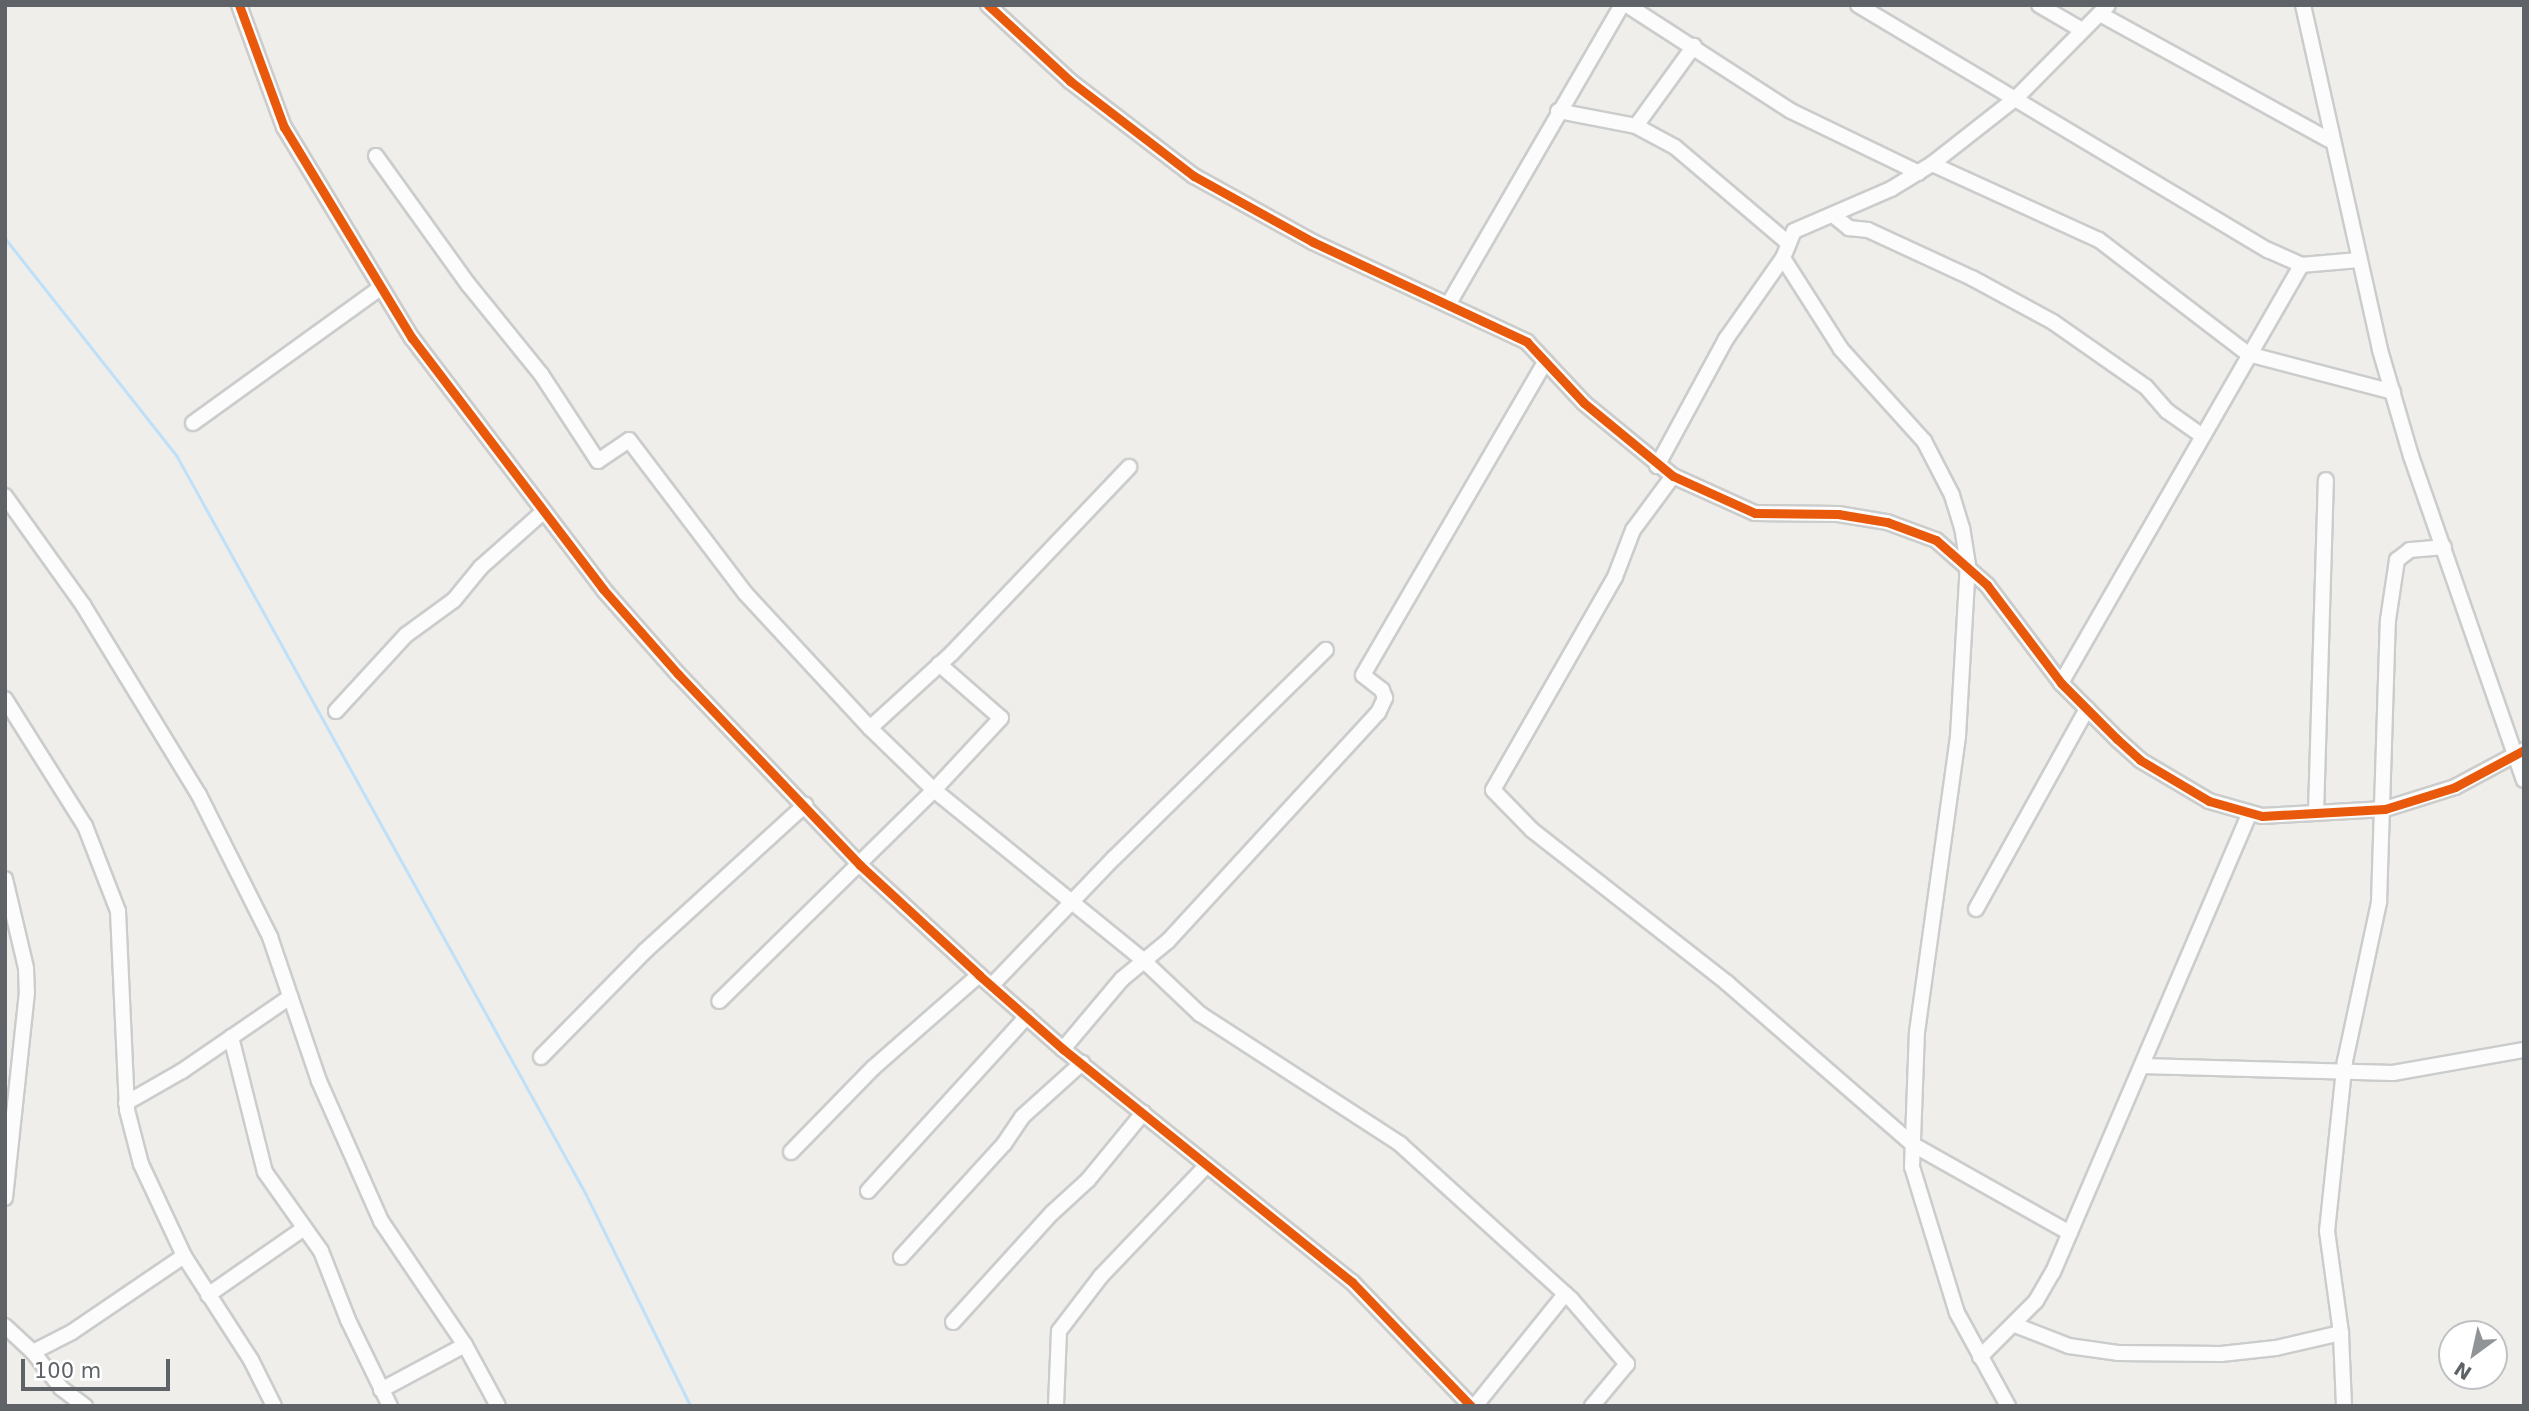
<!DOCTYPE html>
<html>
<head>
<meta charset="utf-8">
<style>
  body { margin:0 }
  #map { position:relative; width:2529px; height:1411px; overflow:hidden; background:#efeeea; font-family:"DejaVu Sans",sans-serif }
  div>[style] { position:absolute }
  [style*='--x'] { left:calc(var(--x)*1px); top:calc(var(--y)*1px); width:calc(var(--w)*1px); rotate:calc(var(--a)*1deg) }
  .stream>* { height:2.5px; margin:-1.25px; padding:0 1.25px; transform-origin:1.25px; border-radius:1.25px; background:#bfe0f9 }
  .roads { filter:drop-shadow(2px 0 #cbcccc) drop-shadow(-2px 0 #cbcccc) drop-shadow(0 2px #cbcccc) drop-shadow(0 -2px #cbcccc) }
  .minor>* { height:14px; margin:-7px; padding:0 7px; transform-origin:7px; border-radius:7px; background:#fdfcfc }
  .cycleway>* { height:9px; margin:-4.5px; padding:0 4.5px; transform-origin:4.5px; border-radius:4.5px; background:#e8590c }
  span { translate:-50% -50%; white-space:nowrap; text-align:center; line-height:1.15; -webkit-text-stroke:7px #fff; paint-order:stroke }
  .frame { position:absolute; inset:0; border:7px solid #5f6368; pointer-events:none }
  .north { position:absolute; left:2438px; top:1320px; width:70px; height:70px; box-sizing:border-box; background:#fff; border:2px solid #bfc1c3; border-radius:50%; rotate:213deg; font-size:19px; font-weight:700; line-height:28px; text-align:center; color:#5f6368 }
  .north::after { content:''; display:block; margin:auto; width:24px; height:32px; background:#919496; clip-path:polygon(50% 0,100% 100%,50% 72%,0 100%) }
  .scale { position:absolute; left:21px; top:1359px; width:149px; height:32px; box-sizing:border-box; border:4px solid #5f6368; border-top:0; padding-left:9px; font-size:21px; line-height:24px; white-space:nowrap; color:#5f6368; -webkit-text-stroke:5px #fff; paint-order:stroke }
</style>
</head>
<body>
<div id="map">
  <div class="stream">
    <i style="--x:5;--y:238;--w:278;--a:51.7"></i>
    <i style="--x:177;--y:456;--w:844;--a:61"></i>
    <i style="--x:586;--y:1194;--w:237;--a:63.7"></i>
  </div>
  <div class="roads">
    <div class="minor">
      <i style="--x:239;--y:5;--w:130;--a:69.8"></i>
      <i style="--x:284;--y:127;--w:247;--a:58.8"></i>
      <i style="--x:412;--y:338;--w:315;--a:52.7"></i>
      <i style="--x:603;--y:589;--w:113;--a:48.6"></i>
      <i style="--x:678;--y:674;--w:264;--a:46.4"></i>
      <i style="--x:860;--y:865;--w:162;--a:42.7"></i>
      <i style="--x:979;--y:975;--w:112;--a:41.4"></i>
      <i style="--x:1063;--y:1049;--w:371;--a:38.9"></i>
      <i style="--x:1352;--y:1282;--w:172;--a:46.2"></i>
      <i style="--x:988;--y:5;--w:112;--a:42.8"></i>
      <i style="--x:1070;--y:81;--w:156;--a:37.5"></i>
      <i style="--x:1194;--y:176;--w:136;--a:29"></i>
      <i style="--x:1313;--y:242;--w:236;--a:25"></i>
      <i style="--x:1527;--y:342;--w:83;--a:46.9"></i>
      <i style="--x:1584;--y:403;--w:115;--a:39.4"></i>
      <i style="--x:1673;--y:476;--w:90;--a:24.3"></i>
      <i style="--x:1755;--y:513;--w:83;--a:0.7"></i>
      <i style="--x:1838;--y:514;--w:50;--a:9.3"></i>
      <i style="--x:1887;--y:522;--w:52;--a:20.2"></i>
      <i style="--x:1936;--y:540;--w:68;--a:41.4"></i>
      <i style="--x:1987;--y:585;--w:123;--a:52.9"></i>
      <i style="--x:2061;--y:683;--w:79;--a:45"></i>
      <i style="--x:2117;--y:739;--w:31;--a:42"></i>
      <i style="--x:2140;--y:760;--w:80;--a:30.7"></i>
      <i style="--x:2209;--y:801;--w:55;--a:15.8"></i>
      <i style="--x:2262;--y:816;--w:123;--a:-3.3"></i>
      <i style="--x:2385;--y:809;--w:73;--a:-17.4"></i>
      <i style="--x:2455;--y:787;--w:78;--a:-28.2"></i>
      <i style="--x:1627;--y:5;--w:195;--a:32.9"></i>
      <i style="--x:1791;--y:111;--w:142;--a:25.8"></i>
      <i style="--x:1858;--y:5;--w:478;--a:30.9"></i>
      <i style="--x:2268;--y:250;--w:36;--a:24"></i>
      <i style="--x:2301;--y:265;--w:58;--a:-4.9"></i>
      <i style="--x:2039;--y:5;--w:50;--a:30.2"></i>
      <i style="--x:2303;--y:5;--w:353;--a:77.4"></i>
      <i style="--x:2380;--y:350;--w:110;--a:73.7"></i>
      <i style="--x:2411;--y:456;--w:343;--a:70.8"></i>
      <i style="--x:2100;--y:14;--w:261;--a:28.8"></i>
      <i style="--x:1558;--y:111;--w:79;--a:10.9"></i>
      <i style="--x:1636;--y:126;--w:44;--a:28.3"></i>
      <i style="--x:1675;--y:147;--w:147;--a:40.3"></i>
      <i style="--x:1636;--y:126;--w:99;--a:-54.1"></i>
      <i style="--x:376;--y:156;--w:158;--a:54.3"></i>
      <i style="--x:468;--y:284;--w:116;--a:51"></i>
      <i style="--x:541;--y:374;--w:104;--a:56.8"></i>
      <i style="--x:598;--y:461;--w:37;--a:-34"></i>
      <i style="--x:629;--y:440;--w:192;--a:52.8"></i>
      <i style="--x:745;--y:593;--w:184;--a:47.2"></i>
      <i style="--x:870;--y:728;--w:89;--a:44.1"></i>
      <i style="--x:934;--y:790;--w:301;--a:135.5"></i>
      <i style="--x:1932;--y:164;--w:183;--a:24.5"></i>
      <i style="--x:2099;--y:240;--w:188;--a:37.4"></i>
      <i style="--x:2248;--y:354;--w:150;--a:14.7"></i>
      <i style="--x:1833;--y:215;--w:21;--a:39"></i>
      <i style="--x:1849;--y:228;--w:19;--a:6"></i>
      <i style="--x:1868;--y:230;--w:115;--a:24.8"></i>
      <i style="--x:1972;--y:278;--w:92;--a:28.5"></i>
      <i style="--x:2053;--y:322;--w:113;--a:35"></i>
      <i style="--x:2146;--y:387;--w:32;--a:49"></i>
      <i style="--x:2167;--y:411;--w:42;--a:35.2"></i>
      <i style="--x:1448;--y:305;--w:347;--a:-59.9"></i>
      <i style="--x:193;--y:423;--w:231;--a:-35.8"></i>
      <i style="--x:1657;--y:466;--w:145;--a:-61.5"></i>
      <i style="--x:1726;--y:339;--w:99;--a:-54.9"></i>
      <i style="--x:1673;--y:476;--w:67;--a:126.5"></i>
      <i style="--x:1633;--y:530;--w:50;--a:111"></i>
      <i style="--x:1615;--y:577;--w:245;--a:119.8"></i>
      <i style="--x:1493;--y:790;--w:56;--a:45.7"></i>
      <i style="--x:1532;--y:830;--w:248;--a:38.1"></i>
      <i style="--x:1727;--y:983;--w:245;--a:41"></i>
      <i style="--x:1912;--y:1144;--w:181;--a:29.4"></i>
      <i style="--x:5;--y:496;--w:134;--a:54.4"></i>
      <i style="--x:83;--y:605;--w:223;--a:58.6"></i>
      <i style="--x:199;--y:795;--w:159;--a:63.4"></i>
      <i style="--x:270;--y:937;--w:152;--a:71.2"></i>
      <i style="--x:319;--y:1081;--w:153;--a:66.1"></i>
      <i style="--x:381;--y:1221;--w:150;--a:55.9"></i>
      <i style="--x:465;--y:1345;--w:69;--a:61.6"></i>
      <i style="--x:939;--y:664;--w:82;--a:41.1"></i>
      <i style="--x:1001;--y:718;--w:98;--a:132.9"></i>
      <i style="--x:934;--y:790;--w:269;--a:39.1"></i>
      <i style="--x:1143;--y:960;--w:79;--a:43.5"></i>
      <i style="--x:1200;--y:1014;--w:239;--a:33"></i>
      <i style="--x:1400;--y:1144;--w:231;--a:42.2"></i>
      <i style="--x:1571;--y:1299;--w:86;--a:49.3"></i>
      <i style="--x:1627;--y:1364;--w:55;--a:129.8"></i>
      <i style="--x:2061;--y:683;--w:482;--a:-60.1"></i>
      <i style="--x:5;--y:699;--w:150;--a:57.8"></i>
      <i style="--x:85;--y:826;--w:91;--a:68.8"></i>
      <i style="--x:118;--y:911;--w:199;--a:87.4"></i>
      <i style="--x:127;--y:1110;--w:56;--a:75.5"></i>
      <i style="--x:141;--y:1164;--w:102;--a:64.9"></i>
      <i style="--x:184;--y:1256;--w:124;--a:57.2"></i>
      <i style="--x:251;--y:1360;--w:51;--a:63.4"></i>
      <i style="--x:336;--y:711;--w:103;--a:-47.4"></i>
      <i style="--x:406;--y:635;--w:59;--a:-36.1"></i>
      <i style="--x:454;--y:600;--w:43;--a:-50.7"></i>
      <i style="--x:481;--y:567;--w:83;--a:-41.6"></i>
      <i style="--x:870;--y:728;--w:111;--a:-42.4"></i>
      <i style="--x:952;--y:653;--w:257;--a:-46.4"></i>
      <i style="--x:2316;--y:813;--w:333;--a:-88.3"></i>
      <i style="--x:5;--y:879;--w:91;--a:76.7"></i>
      <i style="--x:26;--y:968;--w:24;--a:88"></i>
      <i style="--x:27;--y:992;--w:207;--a:96.1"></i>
      <i style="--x:1976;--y:909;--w:229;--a:-61"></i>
      <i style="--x:992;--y:985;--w:176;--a:-46.2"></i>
      <i style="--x:1114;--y:858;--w:297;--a:-44.5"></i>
      <i style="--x:231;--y:1037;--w:139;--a:75.9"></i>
      <i style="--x:265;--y:1172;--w:97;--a:54.7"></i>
      <i style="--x:321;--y:1251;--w:74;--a:68.6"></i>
      <i style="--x:348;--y:1320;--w:96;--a:64"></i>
      <i style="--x:1063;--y:1049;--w:92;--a:-49.9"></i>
      <i style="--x:1122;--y:979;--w:60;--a:-39.6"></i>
      <i style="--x:1168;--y:941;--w:310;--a:-47.4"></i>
      <i style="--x:1378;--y:713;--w:17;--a:-65"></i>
      <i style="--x:1385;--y:698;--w:9;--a:-111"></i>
      <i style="--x:1382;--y:690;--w:24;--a:-142"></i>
      <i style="--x:1363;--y:675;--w:362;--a:-59.8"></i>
      <i style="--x:541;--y:1057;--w:148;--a:-45.5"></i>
      <i style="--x:645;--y:951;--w:217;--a:-42.4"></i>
      <i style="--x:2142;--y:1066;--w:251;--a:1.6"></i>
      <i style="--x:2393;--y:1073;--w:133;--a:-10"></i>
      <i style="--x:126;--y:1103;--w:64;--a:-29.7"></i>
      <i style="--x:182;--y:1071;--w:131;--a:-34.4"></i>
      <i style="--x:791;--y:1152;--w:117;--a:-45.7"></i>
      <i style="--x:873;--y:1068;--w:141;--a:-41.3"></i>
      <i style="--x:868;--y:1191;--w:236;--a:-47.7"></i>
      <i style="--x:901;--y:1257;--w:153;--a:-47.7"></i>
      <i style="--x:1004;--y:1144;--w:32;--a:-56"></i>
      <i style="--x:1022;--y:1117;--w:81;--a:-42"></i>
      <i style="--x:208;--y:1295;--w:116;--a:-34.8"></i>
      <i style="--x:953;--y:1322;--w:147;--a:-47.8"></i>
      <i style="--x:1052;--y:1213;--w:49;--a:-42.5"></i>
      <i style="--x:1088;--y:1180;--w:87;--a:-50.6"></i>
      <i style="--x:2015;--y:1325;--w:58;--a:21.3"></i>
      <i style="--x:2069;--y:1346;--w:49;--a:8.1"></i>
      <i style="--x:2118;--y:1353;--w:103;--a:0.6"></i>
      <i style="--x:2221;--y:1354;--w:55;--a:-6.2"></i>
      <i style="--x:2276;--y:1348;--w:67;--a:-13"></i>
      <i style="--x:5;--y:1326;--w:38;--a:43"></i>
      <i style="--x:33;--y:1352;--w:46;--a:52.1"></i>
      <i style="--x:61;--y:1388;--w:30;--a:37"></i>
      <i style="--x:33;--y:1352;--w:44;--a:-27.1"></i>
      <i style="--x:72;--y:1332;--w:135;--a:-34.2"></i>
      <i style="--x:1980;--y:1357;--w:79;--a:-45"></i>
      <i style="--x:2036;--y:1301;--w:34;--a:-60"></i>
      <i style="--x:2053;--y:1272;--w:498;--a:-66.8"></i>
      <i style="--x:381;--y:1390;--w:95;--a:-28.2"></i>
      <i style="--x:1056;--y:1406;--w:75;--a:-87.7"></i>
      <i style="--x:1059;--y:1331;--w:69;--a:-52.6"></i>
      <i style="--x:1101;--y:1276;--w:152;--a:-46.3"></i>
      <i style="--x:1475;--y:1406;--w:144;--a:-51.2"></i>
      <i style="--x:2008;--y:1406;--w:106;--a:-118.7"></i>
      <i style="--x:1957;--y:1313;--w:153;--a:-107.1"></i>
      <i style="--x:1912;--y:1167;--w:135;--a:-87.9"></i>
      <i style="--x:1917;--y:1032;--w:299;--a:-82.1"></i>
      <i style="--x:1958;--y:736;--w:171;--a:-86.7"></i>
      <i style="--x:1968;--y:565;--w:37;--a:-99"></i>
      <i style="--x:1962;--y:528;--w:34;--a:-107"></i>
      <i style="--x:1952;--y:495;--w:61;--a:-117.4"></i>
      <i style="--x:1924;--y:441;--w:124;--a:-132.1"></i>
      <i style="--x:1841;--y:349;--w:108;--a:-122.5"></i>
      <i style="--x:1783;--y:258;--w:29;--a:-68"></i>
      <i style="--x:1794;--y:231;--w:106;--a:-23.4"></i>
      <i style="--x:1891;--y:189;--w:48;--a:-31.4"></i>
      <i style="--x:1932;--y:164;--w:108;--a:-38.2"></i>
      <i style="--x:2017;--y:97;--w:129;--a:-45.3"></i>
      <i style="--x:2344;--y:1406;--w:73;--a:-92.4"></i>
      <i style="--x:2341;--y:1333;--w:103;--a:-97.8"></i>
      <i style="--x:2327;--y:1231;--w:171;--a:-84"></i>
      <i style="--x:2345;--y:1061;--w:163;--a:-77.9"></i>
      <i style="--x:2379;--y:902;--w:282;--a:-88.2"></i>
      <i style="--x:2388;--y:620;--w:61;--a:-81.5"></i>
      <i style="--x:2397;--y:560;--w:16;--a:-38"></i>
      <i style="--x:2410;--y:550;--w:34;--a:-5"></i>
    </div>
  </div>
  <div class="cycleway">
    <i style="--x:239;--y:5;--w:130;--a:69.8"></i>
    <i style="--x:284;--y:127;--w:247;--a:58.8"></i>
    <i style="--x:412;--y:338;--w:315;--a:52.7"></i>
    <i style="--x:603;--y:589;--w:113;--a:48.6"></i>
    <i style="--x:678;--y:674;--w:264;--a:46.4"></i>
    <i style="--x:860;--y:865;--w:162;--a:42.7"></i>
    <i style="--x:979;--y:975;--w:112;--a:41.4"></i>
    <i style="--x:1063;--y:1049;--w:371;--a:38.9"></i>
    <i style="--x:1352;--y:1282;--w:172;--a:46.2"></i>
    <i style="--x:988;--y:5;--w:112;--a:42.8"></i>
    <i style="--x:1070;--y:81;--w:156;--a:37.5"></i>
    <i style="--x:1194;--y:176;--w:136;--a:29"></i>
    <i style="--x:1313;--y:242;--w:236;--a:25"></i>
    <i style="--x:1527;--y:342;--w:83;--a:46.9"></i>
    <i style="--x:1584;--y:403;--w:115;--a:39.4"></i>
    <i style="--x:1673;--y:476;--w:90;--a:24.3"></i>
    <i style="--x:1755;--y:513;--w:83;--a:0.7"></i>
    <i style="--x:1838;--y:514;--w:50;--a:9.3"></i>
    <i style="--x:1887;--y:522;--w:52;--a:20.2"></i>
    <i style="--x:1936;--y:540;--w:68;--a:41.4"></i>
    <i style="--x:1987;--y:585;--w:123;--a:52.9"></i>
    <i style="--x:2061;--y:683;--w:79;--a:45"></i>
    <i style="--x:2117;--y:739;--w:31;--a:42"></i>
    <i style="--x:2140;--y:760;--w:80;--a:30.7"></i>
    <i style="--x:2209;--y:801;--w:55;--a:15.8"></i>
    <i style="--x:2262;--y:816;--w:123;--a:-3.3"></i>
    <i style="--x:2385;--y:809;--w:73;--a:-17.4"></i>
    <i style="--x:2455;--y:787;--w:78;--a:-28.2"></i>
  </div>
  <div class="frame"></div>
  <div class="north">N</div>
  <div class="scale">100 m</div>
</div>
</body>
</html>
